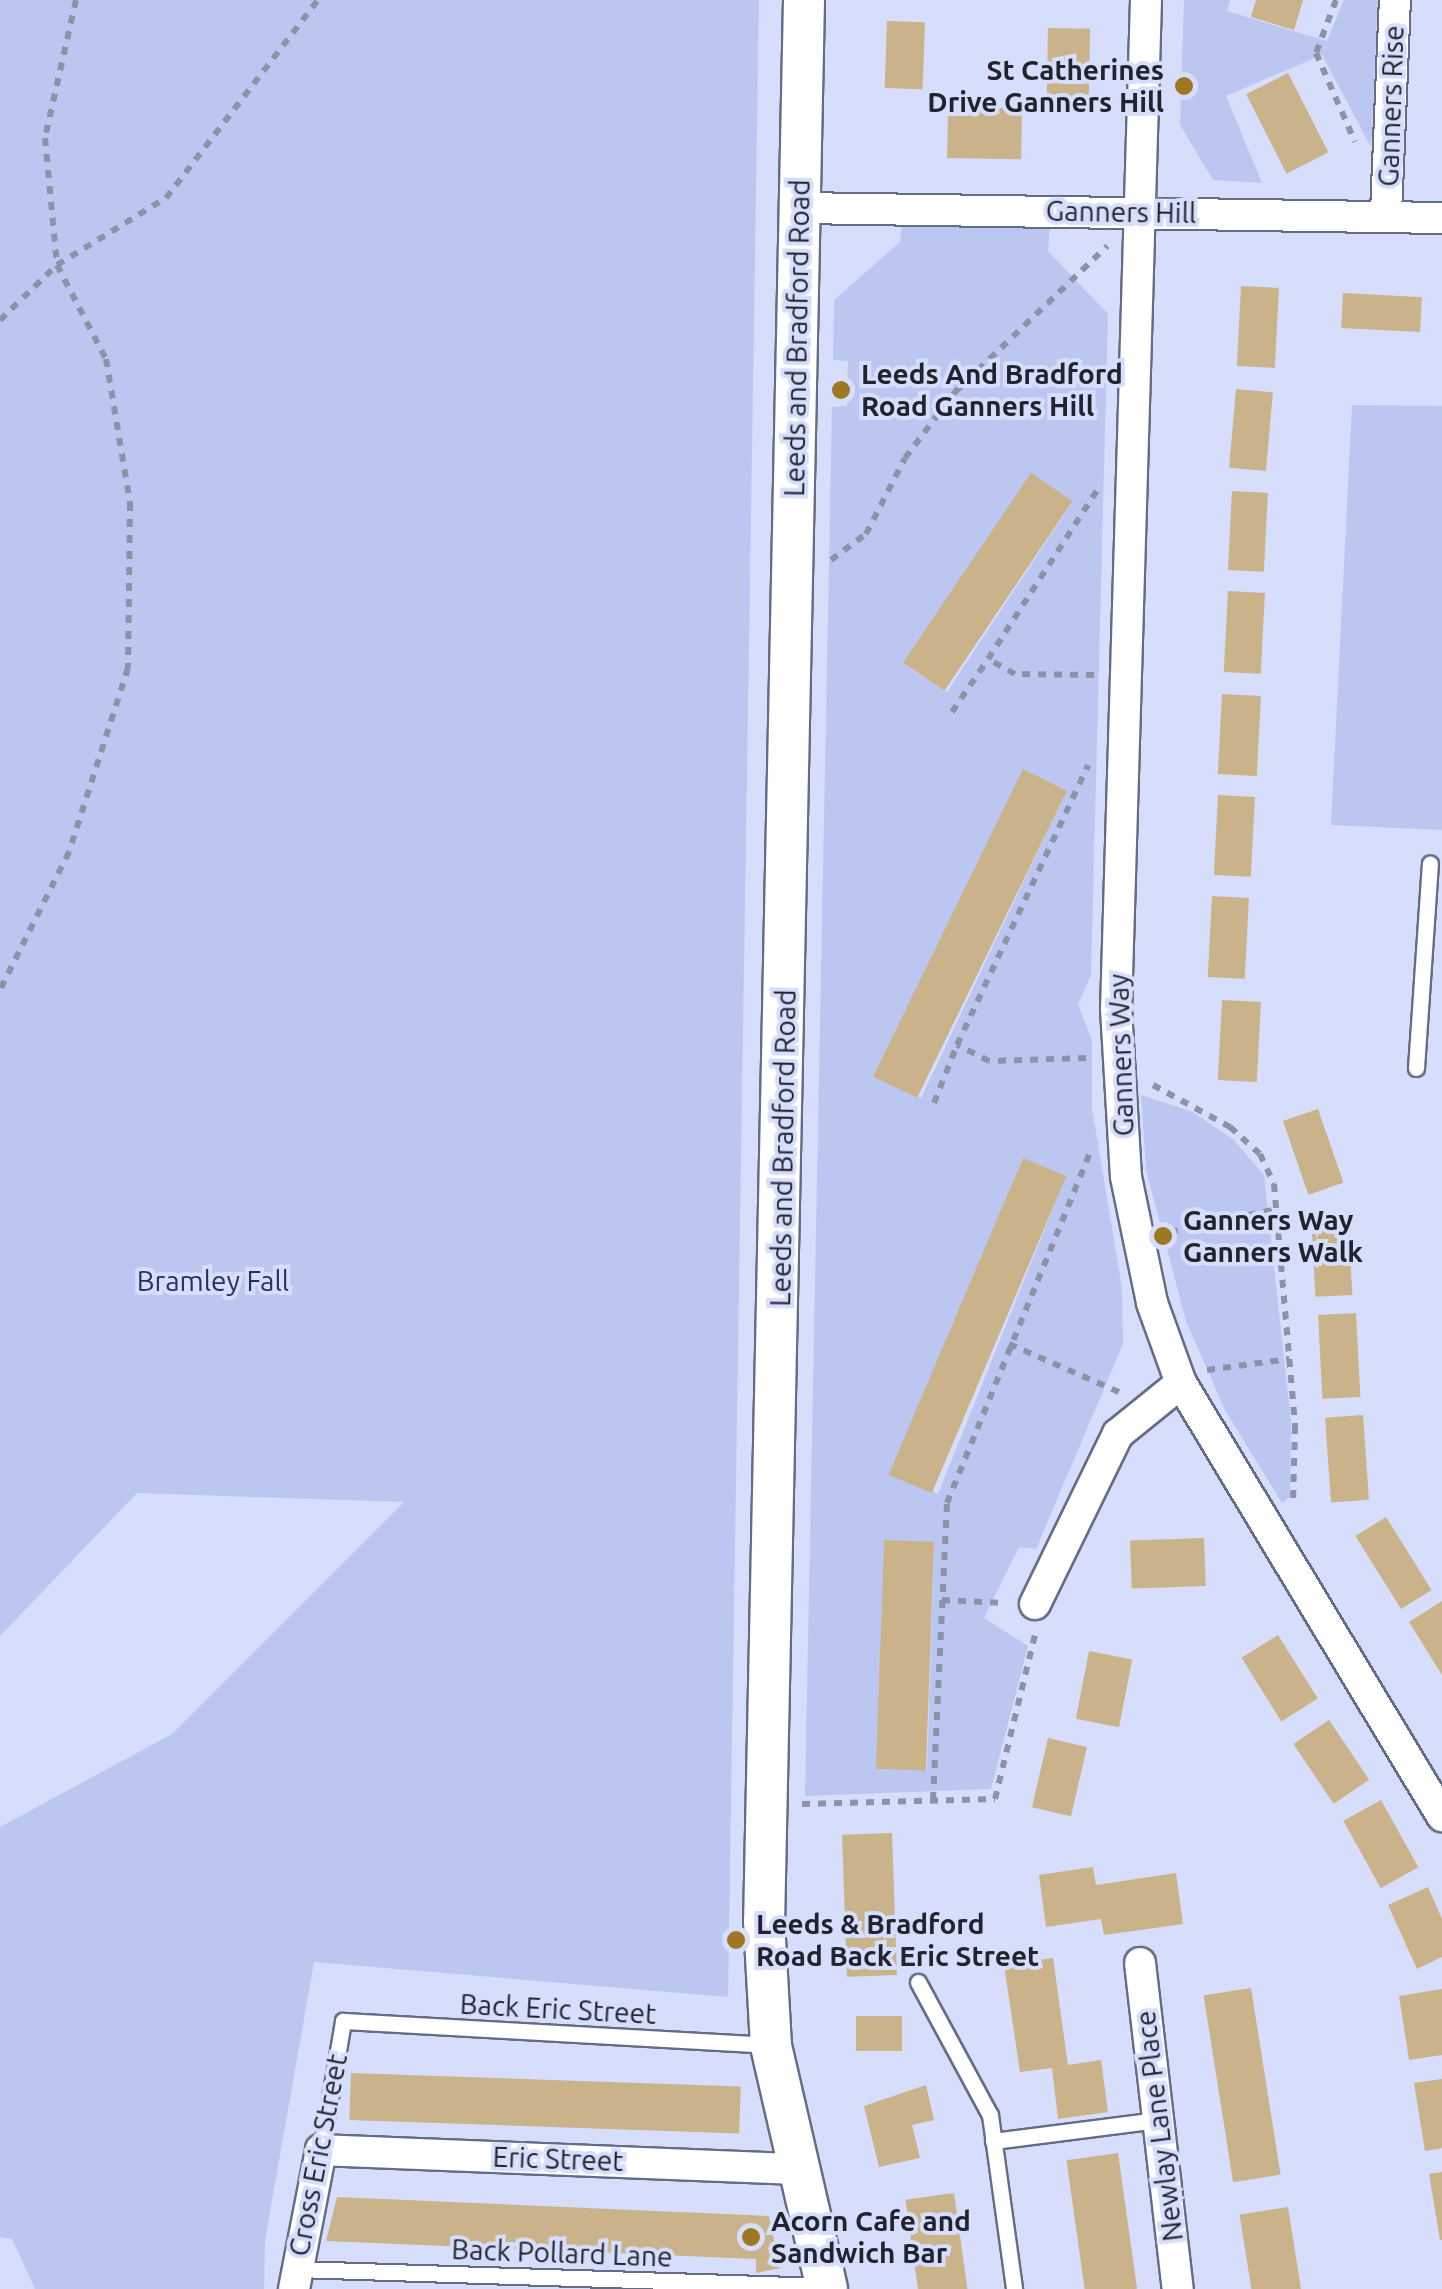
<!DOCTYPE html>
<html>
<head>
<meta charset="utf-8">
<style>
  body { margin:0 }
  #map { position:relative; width:1442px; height:2289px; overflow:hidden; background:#d6defb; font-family:Ubuntu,sans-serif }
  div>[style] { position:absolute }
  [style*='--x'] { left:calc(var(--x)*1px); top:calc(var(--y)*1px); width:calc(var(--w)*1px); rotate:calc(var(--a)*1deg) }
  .green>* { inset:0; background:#bbc7f1 }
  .building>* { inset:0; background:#cab38a; transform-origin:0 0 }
  .path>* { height:6px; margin-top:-3px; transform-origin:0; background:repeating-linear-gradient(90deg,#8c92a7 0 8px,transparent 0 16px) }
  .roads { filter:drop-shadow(2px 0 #656c85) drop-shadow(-2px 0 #656c85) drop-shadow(0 2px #656c85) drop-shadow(0 -2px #656c85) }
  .lane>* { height:15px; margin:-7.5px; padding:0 7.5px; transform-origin:7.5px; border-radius:7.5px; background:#fff }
  .street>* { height:30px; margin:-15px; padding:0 15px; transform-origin:15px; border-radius:15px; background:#fff }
  .secondary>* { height:40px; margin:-20px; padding:0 20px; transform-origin:20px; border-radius:20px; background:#fff }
  .dots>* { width:28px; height:28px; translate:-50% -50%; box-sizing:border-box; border:5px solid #d6defb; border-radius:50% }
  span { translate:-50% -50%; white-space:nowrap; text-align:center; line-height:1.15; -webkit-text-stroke:8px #d6defb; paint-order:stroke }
  .poi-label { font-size:28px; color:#21242e; font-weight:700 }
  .right { translate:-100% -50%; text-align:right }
  .left { translate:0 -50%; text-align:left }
  .street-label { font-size:28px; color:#21242e }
  .park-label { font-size:28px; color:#273065 }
</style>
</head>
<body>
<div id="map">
  <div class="green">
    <i style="clip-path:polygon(0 0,759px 0,728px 1997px,314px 1962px,265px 2240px,264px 2289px,35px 2289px,12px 2239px,0 2237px,0 1827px,172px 1734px,404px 1502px,137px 1493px,0 1636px)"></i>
    <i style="clip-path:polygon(1184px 0,1230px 0,1227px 11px,1327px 41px,1344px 0,1378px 0,1371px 147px,1322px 55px,1226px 96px,1262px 183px,1213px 180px,1180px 125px)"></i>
    <i style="clip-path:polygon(evenodd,902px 221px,1050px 226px,1048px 251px,1108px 314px,1091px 975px,1078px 1004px,1092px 1040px,1092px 1108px,1122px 1288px,1123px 1344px,1036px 1549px,1019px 1547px,984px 1618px,1028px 1646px,991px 1789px,805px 1796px,832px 407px,847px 406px,848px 361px,833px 360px,834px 300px,900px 242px,902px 221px,1073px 501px,947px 692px,905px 665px,905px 664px,1073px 501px,902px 221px,1024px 770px,1067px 790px,921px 1098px,878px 1078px,1024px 770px,902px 221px,1022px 1159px,1066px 1176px,938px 1494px,895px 1476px,1022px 1159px,902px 221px,884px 1540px,934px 1542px,927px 1770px,877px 1768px,884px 1540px)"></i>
    <i style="clip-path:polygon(1352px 405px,1442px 406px,1442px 830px,1331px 825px)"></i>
    <i style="clip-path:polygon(1141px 1095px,1193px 1112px,1234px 1140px,1264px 1175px,1291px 1421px,1290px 1497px,1282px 1503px,1225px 1410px,1186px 1321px,1146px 1170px)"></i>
  </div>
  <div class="building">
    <i style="clip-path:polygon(1256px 0,1303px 0,1294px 30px,1251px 17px)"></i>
    <i style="left:887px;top:21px;width:38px;height:67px;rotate:2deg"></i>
    <i style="left:1048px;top:28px;width:42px;height:68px;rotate:1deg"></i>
    <i style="left:1288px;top:73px;width:89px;height:47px;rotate:63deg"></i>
    <i style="left:948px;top:107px;width:74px;height:51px;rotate:1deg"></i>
    <i style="left:1241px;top:286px;width:38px;height:80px;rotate:3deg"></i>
    <i style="left:1343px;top:293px;width:79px;height:35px;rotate:3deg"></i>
    <i style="left:1236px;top:389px;width:37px;height:79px;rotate:5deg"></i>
    <i style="left:1031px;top:473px;width:50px;height:229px;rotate:34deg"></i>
    <i style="left:1232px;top:491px;width:36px;height:79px;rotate:3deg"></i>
    <i style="left:1228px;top:591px;width:37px;height:81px;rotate:3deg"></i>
    <i style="left:1222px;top:694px;width:39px;height:80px;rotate:3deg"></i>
    <i style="left:1023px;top:769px;width:49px;height:342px;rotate:26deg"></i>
    <i style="left:1218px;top:795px;width:37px;height:80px;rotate:3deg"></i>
    <i style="left:1212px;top:896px;width:37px;height:81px;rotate:3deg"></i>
    <i style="left:1222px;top:1000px;width:39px;height:80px;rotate:3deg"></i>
    <i style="left:1318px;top:1109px;width:78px;height:37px;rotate:71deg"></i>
    <i style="left:1023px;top:1158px;width:47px;height:344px;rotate:23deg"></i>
    <i style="left:1348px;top:1212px;width:83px;height:37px;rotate:87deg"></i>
    <i style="left:1356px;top:1313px;width:84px;height:38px;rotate:87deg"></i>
    <i style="left:1363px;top:1415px;width:85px;height:38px;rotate:86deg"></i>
    <i style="left:1386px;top:1517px;width:86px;height:36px;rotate:58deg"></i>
    <i style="left:1204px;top:1538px;width:48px;height:74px;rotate:88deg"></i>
    <i style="left:884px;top:1540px;width:50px;height:229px;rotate:2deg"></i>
    <i style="clip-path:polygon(1442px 1601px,1442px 1675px,1409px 1622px)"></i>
    <i style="left:1278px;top:1635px;width:75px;height:43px;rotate:58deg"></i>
    <i style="left:1089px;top:1651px;width:44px;height:69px;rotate:11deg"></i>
    <i style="left:1329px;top:1720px;width:72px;height:43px;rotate:56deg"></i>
    <i style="left:1048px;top:1738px;width:40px;height:71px;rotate:13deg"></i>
    <i style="left:1381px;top:1800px;width:77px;height:43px;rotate:61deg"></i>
    <i style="left:892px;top:1833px;width:142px;height:50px;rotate:88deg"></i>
    <i style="clip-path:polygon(1093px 1867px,1096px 1885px,1176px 1873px,1183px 1924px,1104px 1935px,1101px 1919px,1046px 1927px,1039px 1875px)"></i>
    <i style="clip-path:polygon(1428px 1887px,1442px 1919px,1442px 1957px,1417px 1969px,1388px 1905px)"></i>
    <i style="clip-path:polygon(1053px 1958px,1068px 2065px,1101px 2060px,1108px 2112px,1058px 2119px,1052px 2068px,1020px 2072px,1004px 1965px)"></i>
    <i style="left:1251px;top:1988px;width:189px;height:48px;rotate:81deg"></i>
    <i style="clip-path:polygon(1442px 1989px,1442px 2055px,1409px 2060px,1399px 1996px)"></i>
    <i style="left:856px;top:2016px;width:46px;height:35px"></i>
    <i style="left:351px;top:2073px;width:390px;height:47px;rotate:2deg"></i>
    <i style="clip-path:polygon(1442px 2079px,1442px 2148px,1425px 2151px,1414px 2083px)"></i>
    <i style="clip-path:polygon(926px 2085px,934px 2120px,912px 2125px,920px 2158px,879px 2167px,864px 2106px)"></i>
    <i style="left:1118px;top:2153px;width:137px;height:52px;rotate:82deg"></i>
    <i style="clip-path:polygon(1442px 2172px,1442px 2240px,1440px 2240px,1429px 2174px)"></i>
    <i style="left:954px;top:2193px;width:97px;height:49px;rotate:82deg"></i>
    <i style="clip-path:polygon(337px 2197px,769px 2216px,780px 2268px,756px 2273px,756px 2259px,326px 2241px)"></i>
    <i style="left:1288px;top:2207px;width:83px;height:49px;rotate:81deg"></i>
  </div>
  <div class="path">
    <i style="--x:76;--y:0;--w:141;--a:102.7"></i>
    <i style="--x:45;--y:138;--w:128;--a:84.6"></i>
    <i style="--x:57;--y:265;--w:128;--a:-31.6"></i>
    <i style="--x:166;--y:198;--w:250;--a:-52.5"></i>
    <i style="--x:1336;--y:0;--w:57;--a:110.7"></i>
    <i style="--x:1316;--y:53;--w:97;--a:66.3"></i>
    <i style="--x:0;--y:320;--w:79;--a:-44"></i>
    <i style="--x:57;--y:265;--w:106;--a:62.5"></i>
    <i style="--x:106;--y:359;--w:146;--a:80.5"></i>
    <i style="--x:130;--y:503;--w:165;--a:90.7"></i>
    <i style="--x:128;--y:668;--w:193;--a:107.8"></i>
    <i style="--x:69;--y:852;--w:154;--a:116.6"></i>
    <i style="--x:831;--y:560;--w:44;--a:-36.6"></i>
    <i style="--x:866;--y:534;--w:85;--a:-62.8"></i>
    <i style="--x:905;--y:458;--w:83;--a:-52.9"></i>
    <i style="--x:955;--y:392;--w:211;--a:-43.8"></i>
    <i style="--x:1094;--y:675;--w:79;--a:-179.3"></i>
    <i style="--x:1015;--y:674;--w:31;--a:-151"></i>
    <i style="--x:988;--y:659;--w:202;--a:-57.1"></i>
    <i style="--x:952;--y:712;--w:64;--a:-55.8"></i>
    <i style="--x:1086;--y:1058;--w:97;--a:178.2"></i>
    <i style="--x:989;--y:1061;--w:36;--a:-153"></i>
    <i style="--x:957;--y:1045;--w:309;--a:-64.9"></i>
    <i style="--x:1153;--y:1085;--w:88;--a:28.6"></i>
    <i style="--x:1230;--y:1127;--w:40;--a:42"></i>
    <i style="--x:1260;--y:1154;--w:33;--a:65"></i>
    <i style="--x:1274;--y:1184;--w:243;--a:85"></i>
    <i style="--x:1295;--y:1426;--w:79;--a:91.5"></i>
    <i style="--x:934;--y:1103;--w:62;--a:-68.4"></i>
    <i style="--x:1170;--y:1232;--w:108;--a:-12.2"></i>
    <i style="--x:1009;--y:1344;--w:120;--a:23.6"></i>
    <i style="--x:1207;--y:1370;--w:83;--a:-7.6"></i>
    <i style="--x:942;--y:1600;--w:62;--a:2.8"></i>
    <i style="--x:933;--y:1800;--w:297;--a:-87.3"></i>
    <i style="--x:947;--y:1503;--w:383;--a:-67.8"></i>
    <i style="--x:802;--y:1804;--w:193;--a:-1.5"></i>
    <i style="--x:995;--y:1799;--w:169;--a:-76.3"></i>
  </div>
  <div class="roads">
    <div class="lane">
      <i style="--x:1416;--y:1068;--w:205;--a:-86.1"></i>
      <i style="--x:918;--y:1982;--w:151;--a:61.6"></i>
      <i style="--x:990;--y:2115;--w:176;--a:82.1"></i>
      <i style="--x:993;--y:2141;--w:166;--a:-7.3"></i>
      <i style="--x:321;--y:2150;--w:131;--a:-80.3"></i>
      <i style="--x:343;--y:2021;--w:426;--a:3.2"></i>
      <i style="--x:297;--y:2269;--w:525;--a:1.85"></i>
    </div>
    <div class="street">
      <i style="--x:1146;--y:0;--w:1009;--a:91.7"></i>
      <i style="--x:1116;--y:1009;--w:168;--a:86.6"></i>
      <i style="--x:1126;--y:1177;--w:129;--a:78.3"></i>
      <i style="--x:1152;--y:1303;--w:85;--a:70.1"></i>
      <i style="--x:1181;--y:1383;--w:506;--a:58.92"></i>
      <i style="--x:799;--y:208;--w:643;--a:0.89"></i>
      <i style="--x:1386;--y:213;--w:213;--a:-87.6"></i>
      <i style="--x:1035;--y:1604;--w:189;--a:-64"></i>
      <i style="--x:1118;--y:1434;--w:81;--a:-39"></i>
      <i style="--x:1140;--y:1963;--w:328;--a:83.4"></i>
      <i style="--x:294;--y:2289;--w:142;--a:-79"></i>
      <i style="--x:321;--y:2150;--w:474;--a:2.3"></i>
    </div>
    <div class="secondary">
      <i style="--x:804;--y:0;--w:1921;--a:91.19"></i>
      <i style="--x:764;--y:1921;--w:125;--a:86.8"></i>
      <i style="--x:771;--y:2046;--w:249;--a:77"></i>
    </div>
  </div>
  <div class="dots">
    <i style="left:1184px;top:86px;background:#9e7724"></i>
    <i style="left:841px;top:390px;background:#9e7724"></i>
    <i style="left:1163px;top:1236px;background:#9e7724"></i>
    <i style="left:736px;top:1940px;background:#9e7724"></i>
    <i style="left:751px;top:2237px;background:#9e7724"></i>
  </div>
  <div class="poi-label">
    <span class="right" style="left:1164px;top:86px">St Catherines<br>Drive Ganners Hill</span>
    <span class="left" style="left:861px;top:390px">Leeds And Bradford<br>Road Ganners Hill</span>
    <span class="left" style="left:1183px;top:1236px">Ganners Way<br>Ganners Walk</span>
    <span class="left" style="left:756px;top:1940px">Leeds &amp; Bradford<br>Road Back Eric Street</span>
    <span class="left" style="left:771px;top:2237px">Acorn Cafe and<br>Sandwich Bar</span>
  </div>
  <div class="street-label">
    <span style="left:1391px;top:106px;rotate:-88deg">Ganners Rise</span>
    <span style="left:1121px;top:212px;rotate:1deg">Ganners Hill</span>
    <span style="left:797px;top:338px;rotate:-89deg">Leeds and Bradford Road</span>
    <span style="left:1121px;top:1055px;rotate:-92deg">Ganners Way</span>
    <span style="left:783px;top:1148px;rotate:-89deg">Leeds and Bradford Road</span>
    <span style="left:558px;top:2009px;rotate:3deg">Back Eric Street</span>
    <span style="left:1159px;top:2126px;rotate:-97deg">Newlay Lane Place</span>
    <span style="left:318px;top:2155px;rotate:-79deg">Cross Eric Street</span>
    <span style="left:558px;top:2159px;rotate:2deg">Eric Street</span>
    <span style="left:562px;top:2253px;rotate:2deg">Back Pollard Lane</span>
  </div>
  <div class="park-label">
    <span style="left:213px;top:1281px">Bramley Fall</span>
  </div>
</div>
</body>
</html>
